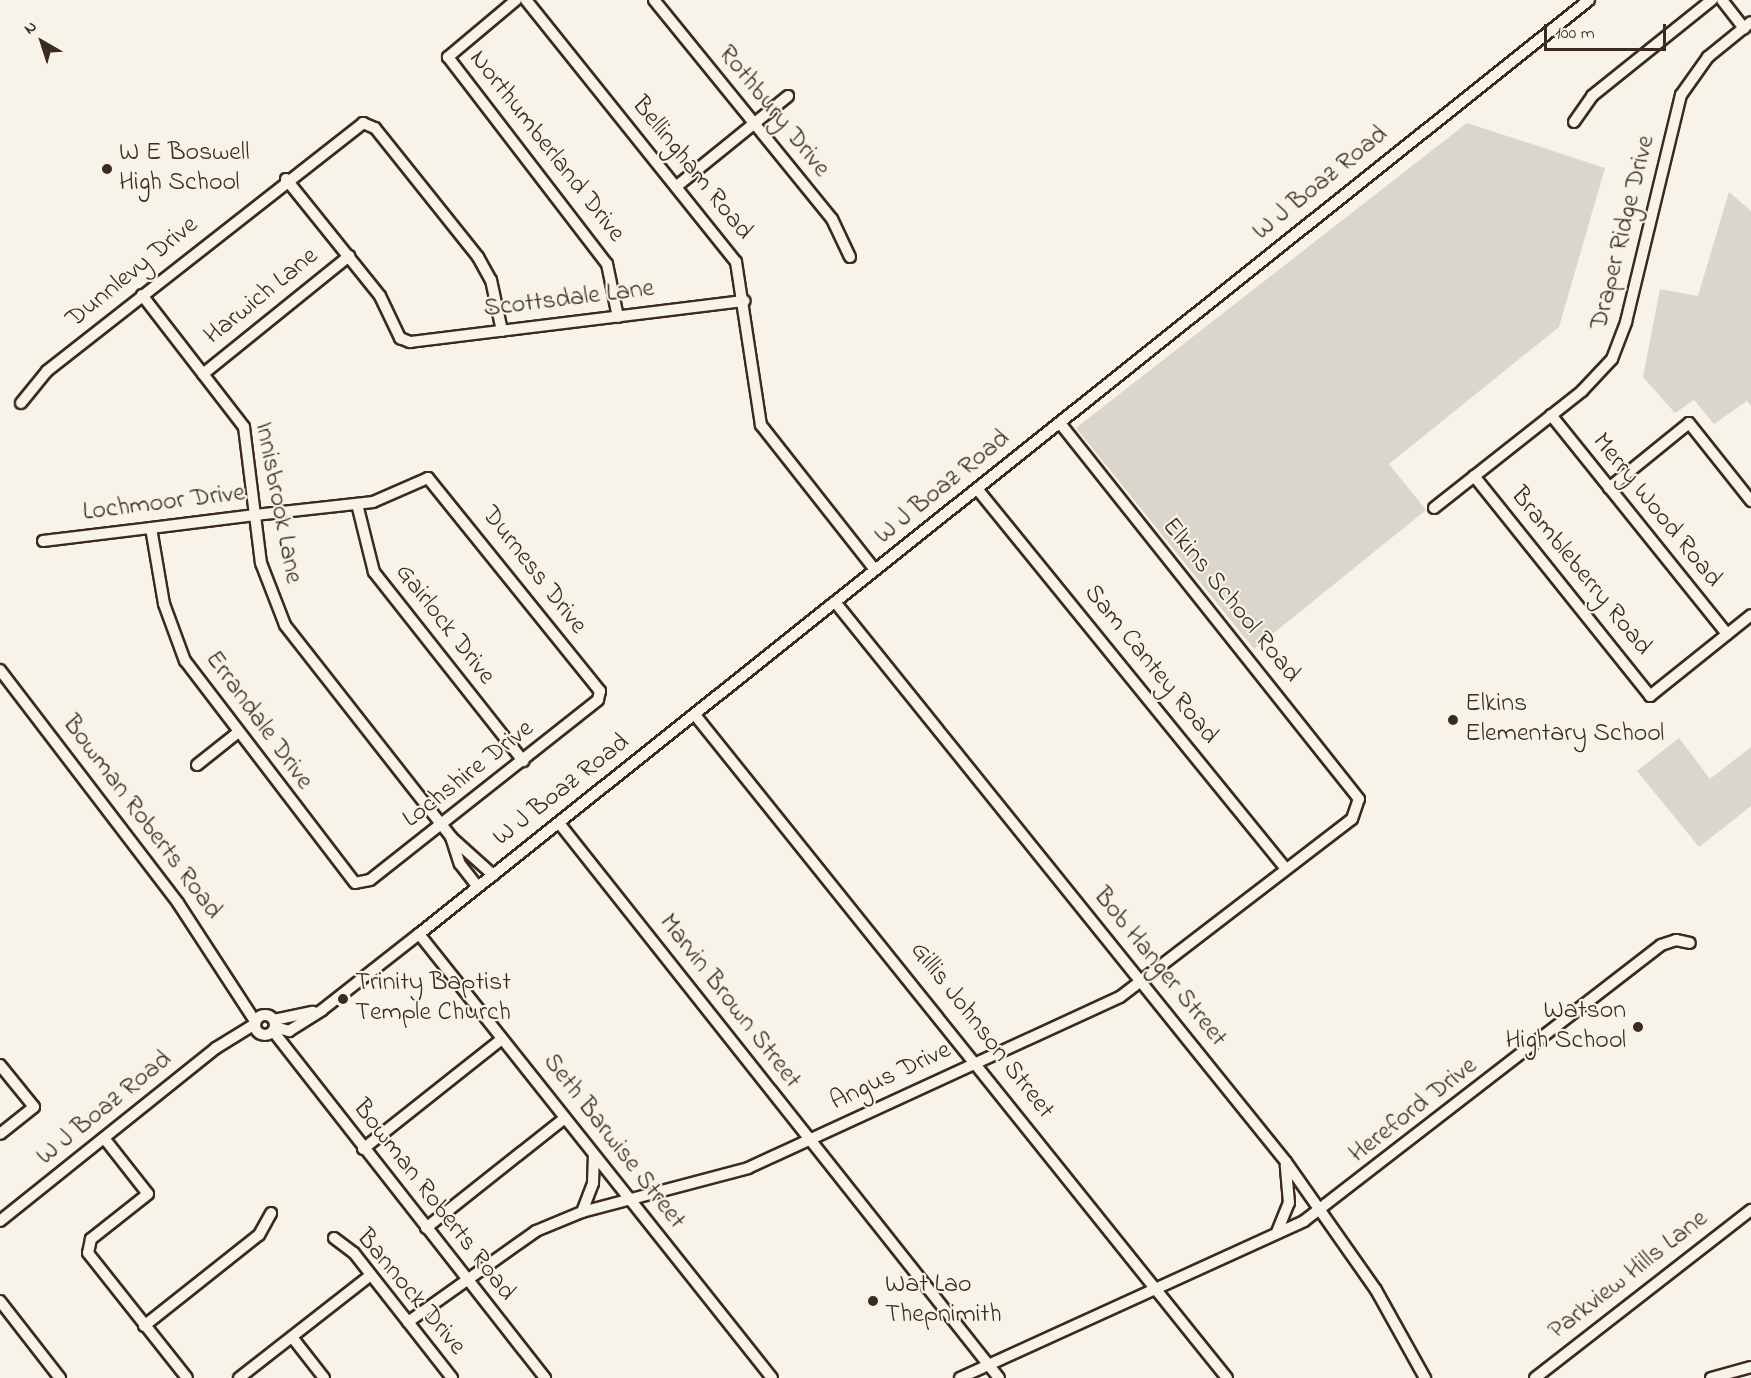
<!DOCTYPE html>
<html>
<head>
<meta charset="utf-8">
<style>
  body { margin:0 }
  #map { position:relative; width:1751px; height:1378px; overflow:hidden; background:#f7f3e8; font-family:"Indie Flower",sans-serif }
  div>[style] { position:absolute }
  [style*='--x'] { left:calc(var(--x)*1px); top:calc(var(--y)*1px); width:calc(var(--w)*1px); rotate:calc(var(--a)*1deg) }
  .green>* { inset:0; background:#dbd6cb }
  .roads { filter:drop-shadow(2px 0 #3b2a1e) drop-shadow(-2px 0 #3b2a1e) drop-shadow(0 2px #3b2a1e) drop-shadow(0 -2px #3b2a1e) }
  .minor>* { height:10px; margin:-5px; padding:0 5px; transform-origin:5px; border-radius:5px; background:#f7f3e8 }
  .minor>.ring { margin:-5px; padding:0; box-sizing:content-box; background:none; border:10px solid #f7f3e8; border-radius:50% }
  .dots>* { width:16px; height:16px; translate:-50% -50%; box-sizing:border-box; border:3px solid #f7f3e8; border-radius:50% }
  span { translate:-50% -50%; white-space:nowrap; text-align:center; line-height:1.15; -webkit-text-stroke:4.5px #f7f3e8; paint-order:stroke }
  .street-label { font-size:26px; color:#3b2a1e }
  .poi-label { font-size:26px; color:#3b2a1e }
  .left { translate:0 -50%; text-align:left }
  .right { translate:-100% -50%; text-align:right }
  .north { position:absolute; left:12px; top:12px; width:60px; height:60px; -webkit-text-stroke:4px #f7f3e8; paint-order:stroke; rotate:321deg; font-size:16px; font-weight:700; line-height:24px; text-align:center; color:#3b2a1e }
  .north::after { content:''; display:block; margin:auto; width:21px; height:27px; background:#3b2a1e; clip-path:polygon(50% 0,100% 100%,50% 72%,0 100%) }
  .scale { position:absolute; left:1544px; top:24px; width:122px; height:27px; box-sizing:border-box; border:3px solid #3b2a1e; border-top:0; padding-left:8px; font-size:18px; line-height:21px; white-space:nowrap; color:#3b2a1e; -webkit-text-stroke:4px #f7f3e8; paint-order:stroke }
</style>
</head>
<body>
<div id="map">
  <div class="green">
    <i style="clip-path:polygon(1467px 123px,1605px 168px,1559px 327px,1389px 464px,1426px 510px,1254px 649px,1076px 428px)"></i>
    <i style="clip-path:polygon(1729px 192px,1751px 211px,1751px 406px,1747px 401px,1714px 424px,1694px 400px,1675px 413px,1643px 377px,1660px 289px,1698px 296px)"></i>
    <i style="clip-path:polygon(1679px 738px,1710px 779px,1751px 747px,1751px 806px,1699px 847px,1637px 771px)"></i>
  </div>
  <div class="roads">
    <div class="minor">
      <i style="--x:516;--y:0;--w:89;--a:140"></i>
      <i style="--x:448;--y:57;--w:261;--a:52.5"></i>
      <i style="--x:607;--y:264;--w:54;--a:78.3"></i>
      <i style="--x:526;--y:0;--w:336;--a:51.3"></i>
      <i style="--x:736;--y:262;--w:165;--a:81.3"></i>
      <i style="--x:761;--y:425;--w:184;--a:51.8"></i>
      <i style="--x:654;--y:0;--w:282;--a:50.9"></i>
      <i style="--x:832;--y:219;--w:42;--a:64.7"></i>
      <i style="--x:1722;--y:0;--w:36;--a:52"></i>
      <i style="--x:1574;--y:122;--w:32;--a:-55"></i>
      <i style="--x:1592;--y:96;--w:154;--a:-38.7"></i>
      <i style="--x:286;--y:179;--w:150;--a:51.2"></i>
      <i style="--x:380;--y:296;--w:47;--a:64.5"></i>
      <i style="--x:400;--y:338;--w:11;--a:22"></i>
      <i style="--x:410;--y:342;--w:337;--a:-7"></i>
      <i style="--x:677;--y:186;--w:143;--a:-39"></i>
      <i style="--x:142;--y:295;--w:167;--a:52.3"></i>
      <i style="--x:244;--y:427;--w:137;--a:82.9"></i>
      <i style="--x:261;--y:563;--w:66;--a:68.8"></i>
      <i style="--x:285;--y:625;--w:269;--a:51.9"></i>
      <i style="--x:451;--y:837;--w:57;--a:42.1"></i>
      <i style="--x:203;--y:374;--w:188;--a:-38.9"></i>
      <i style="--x:21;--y:403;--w:41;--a:-50.9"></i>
      <i style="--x:47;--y:371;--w:402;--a:-38.1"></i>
      <i style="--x:363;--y:123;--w:13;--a:23"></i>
      <i style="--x:375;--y:128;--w:165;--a:51.4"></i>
      <i style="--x:478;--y:257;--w:26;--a:61"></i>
      <i style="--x:491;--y:280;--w:52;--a:77.8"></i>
      <i style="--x:1551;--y:415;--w:281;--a:51.2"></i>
      <i style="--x:1474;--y:476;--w:282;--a:51.3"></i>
      <i style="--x:1650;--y:696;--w:129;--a:-38.7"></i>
      <i style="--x:1609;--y:488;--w:103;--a:-39.1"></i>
      <i style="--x:1689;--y:423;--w:100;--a:51.5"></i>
      <i style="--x:978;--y:490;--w:488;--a:50.9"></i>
      <i style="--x:357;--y:504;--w:70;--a:76"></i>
      <i style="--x:374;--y:572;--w:241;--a:51.7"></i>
      <i style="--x:1434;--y:508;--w:189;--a:-38.3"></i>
      <i style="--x:1582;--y:391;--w:44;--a:-46.8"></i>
      <i style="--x:1612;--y:359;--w:40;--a:-69"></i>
      <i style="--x:1626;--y:322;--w:234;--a:-76.4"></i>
      <i style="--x:1681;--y:95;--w:47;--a:-54.6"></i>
      <i style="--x:1708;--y:57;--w:55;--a:-39.1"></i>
      <i style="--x:43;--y:541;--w:109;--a:-6.9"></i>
      <i style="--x:151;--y:528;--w:105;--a:-7.1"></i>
      <i style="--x:255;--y:515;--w:119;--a:-6.3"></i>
      <i style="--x:373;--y:502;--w:60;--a:-23.6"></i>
      <i style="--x:428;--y:478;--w:274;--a:51.1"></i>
      <i style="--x:600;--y:691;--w:9;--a:103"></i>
      <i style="--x:598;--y:700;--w:290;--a:141.7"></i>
      <i style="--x:370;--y:880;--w:15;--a:169"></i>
      <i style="--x:355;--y:883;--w:280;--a:-127.4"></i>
      <i style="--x:185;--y:661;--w:61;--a:-110.2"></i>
      <i style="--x:164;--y:604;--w:77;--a:-99.7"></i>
      <i style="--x:835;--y:602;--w:719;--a:51.15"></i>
      <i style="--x:1286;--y:1162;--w:156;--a:54.9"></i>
      <i style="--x:1376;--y:1290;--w:101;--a:60.9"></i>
      <i style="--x:0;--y:670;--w:293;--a:52.6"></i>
      <i style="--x:178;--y:903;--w:141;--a:56.9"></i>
      <i style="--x:695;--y:715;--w:850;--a:51.26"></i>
      <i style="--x:197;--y:765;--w:50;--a:-38.5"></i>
      <i style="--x:559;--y:823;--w:708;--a:51.59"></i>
      <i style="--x:451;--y:837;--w:28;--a:72"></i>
      <i style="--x:460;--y:864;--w:29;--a:52"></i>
      <i style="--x:419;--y:934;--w:567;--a:51.51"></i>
      <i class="ring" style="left:255px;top:1015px;width:10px;height:10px"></i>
      <i style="--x:274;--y:1020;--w:40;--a:-12"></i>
      <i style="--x:275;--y:1027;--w:15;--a:16"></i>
      <i style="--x:289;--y:1031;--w:39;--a:-32"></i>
      <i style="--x:322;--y:1010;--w:123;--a:-38.1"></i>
      <i style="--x:419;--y:934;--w:1497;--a:-38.6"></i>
      <i style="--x:273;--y:1031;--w:441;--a:51.9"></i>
      <i style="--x:0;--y:1065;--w:54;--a:51"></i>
      <i style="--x:34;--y:1107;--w:43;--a:141.5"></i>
      <i style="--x:104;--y:1138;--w:71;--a:51.8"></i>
      <i style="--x:148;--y:1194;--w:73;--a:141.7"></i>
      <i style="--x:91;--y:1239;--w:14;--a:102"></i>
      <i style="--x:88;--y:1253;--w:159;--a:51.6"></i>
      <i style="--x:363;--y:1149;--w:177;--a:-38.4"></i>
      <i style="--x:582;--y:1212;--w:31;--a:-69"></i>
      <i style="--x:593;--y:1183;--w:28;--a:-88"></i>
      <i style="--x:0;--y:1221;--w:277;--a:-38.7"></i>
      <i style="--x:216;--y:1048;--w:46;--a:-31.6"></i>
      <i style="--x:426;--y:1228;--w:177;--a:-38.4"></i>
      <i style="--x:1277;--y:1232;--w:31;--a:-68"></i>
      <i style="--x:1289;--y:1203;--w:38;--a:-95"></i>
      <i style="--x:334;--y:1238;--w:25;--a:37"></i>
      <i style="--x:354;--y:1253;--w:159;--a:51.9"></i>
      <i style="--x:0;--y:1301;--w:98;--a:52.1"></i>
      <i style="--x:408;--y:1322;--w:157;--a:-35.4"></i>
      <i style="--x:536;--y:1231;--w:50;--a:-22.4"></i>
      <i style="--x:582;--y:1212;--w:172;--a:-14.8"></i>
      <i style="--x:748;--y:1168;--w:409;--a:-24.7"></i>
      <i style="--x:1120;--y:997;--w:292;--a:-37.5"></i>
      <i style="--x:1352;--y:819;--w:21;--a:-71"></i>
      <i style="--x:1359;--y:799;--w:480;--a:-128.5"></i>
      <i style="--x:144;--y:1326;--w:147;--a:-38.4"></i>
      <i style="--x:259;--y:1235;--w:25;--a:-61"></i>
      <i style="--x:292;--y:1337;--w:52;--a:52"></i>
      <i style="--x:239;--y:1378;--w:167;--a:-38"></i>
      <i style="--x:960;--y:1378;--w:378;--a:-24.5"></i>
      <i style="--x:1304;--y:1221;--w:451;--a:-37.7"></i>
      <i style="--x:1661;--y:945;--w:16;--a:-18"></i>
      <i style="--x:1676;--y:940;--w:14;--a:12"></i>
      <i style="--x:1535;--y:1378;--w:274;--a:-37.9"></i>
      <i style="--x:1711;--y:1378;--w:41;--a:-15.4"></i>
    </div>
  </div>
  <div class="dots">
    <i style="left:107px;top:169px;background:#3b2a1e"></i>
    <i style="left:1453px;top:720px;background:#3b2a1e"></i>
    <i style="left:343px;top:999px;background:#3b2a1e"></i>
    <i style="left:1638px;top:1027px;background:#3b2a1e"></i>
    <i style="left:873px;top:1301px;background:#3b2a1e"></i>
  </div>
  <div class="street-label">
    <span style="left:773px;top:112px;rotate:51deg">Rothbury Drive</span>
    <span style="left:546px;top:147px;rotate:52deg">Northumberland Drive</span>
    <span style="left:691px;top:169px;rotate:51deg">Bellingham Road</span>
    <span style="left:1321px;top:184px;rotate:-39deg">W J Boaz Road</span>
    <span style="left:1624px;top:233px;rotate:-76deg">Draper Ridge Drive</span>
    <span style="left:133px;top:273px;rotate:-39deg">Dunnlevy Drive</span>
    <span style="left:262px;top:297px;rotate:-39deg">Harwich Lane</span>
    <span style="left:569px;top:300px;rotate:-7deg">Scottsdale Lane</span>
    <span style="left:943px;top:488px;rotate:-39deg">W J Boaz Road</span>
    <span style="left:277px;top:503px;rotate:79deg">Innisbrook Lane</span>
    <span style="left:164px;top:504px;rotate:-7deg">Lochmoor Drive</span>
    <span style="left:1656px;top:511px;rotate:51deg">Merry Wood Road</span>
    <span style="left:533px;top:571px;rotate:52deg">Durness Drive</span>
    <span style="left:1580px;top:572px;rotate:51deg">Brambleberry Road</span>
    <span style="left:1230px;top:601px;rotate:51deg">Elkins School Road</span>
    <span style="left:444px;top:625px;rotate:52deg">Gairlock Drive</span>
    <span style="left:1150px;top:665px;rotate:51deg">Sam Cantey Road</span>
    <span style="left:258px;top:721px;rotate:54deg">Errandale Drive</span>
    <span style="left:469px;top:775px;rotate:-38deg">Lochshire Drive</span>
    <span style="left:562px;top:791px;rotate:-38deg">W J Boaz Road</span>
    <span style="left:141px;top:818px;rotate:53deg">Bowman Roberts Road</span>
    <span style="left:1159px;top:968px;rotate:51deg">Bob Hanger Street</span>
    <span style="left:729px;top:1002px;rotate:52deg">Marvin Brown Street</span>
    <span style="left:981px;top:1031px;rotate:52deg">Gillis Johnson Street</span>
    <span style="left:891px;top:1077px;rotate:-25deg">Angus Drive</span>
    <span style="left:105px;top:1109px;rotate:-39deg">W J Boaz Road</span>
    <span style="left:1414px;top:1111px;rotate:-38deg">Hereford Drive</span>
    <span style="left:613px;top:1142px;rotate:52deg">Seth Barwise Street</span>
    <span style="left:433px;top:1201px;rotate:52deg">Bowman Roberts Road</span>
    <span style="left:1629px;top:1276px;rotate:-38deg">Parkview Hills Lane</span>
    <span style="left:410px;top:1293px;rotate:50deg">Bannock Drive</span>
  </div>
  <div class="poi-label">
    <span class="left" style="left:119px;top:169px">W E Boswell<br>High School</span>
    <span class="left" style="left:1465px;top:720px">Elkins<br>Elementary School</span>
    <span class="left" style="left:355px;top:999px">Trinity Baptist<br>Temple Church</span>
    <span class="right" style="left:1626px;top:1027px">Watson<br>High School</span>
    <span class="left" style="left:885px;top:1301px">Wat Lao<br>Thepnimith</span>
  </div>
  <div class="north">N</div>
  <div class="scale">100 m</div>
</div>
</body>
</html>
